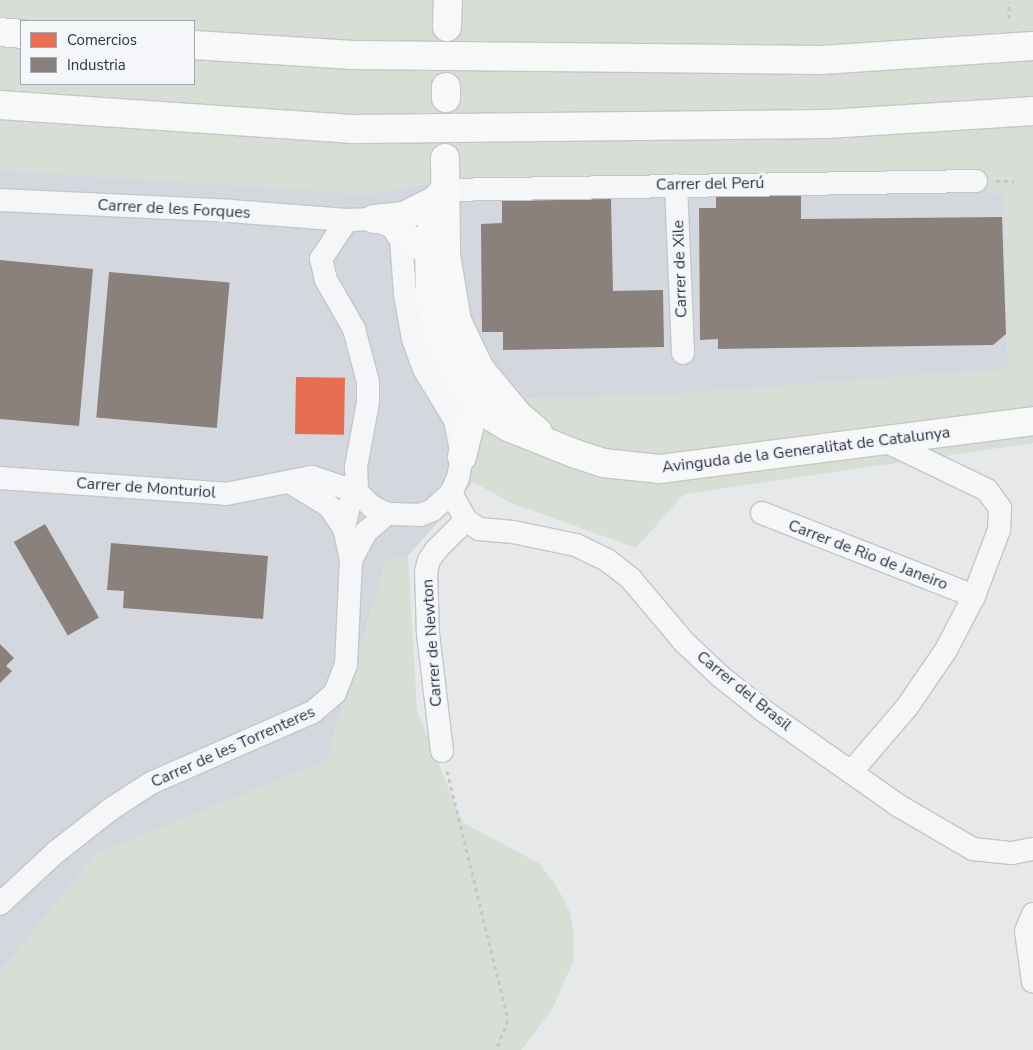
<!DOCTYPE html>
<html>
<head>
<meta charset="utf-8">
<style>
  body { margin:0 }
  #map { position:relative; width:1033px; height:1050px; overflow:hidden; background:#e6e8ea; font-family:"Nunito Sans",sans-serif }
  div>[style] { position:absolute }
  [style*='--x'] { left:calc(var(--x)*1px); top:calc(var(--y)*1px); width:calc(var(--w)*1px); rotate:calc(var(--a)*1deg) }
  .built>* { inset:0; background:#d4d7dd }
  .green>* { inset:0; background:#d6ded6 }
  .shops>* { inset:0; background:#e76f51; transform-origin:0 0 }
  .industry>* { inset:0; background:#8a817c; transform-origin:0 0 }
  .path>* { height:3px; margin-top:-1.5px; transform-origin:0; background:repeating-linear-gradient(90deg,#c5c6ca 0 4px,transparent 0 8px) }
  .roads { filter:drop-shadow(1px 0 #c4c6c8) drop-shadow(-1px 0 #c4c6c8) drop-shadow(0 1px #c4c6c8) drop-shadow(0 -1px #c4c6c8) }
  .street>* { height:22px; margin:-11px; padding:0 11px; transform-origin:11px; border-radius:11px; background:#f5f6f7 }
  .secondary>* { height:28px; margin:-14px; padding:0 14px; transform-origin:14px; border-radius:14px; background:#f8f8f8 }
  .highway>* { height:28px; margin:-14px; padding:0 14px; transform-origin:14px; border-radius:14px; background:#f8f8f8 }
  span { translate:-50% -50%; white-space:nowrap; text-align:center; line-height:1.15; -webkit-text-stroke:5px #f4f6f9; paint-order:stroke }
  .street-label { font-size:16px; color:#2b3445 }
  .legend { position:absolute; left:20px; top:20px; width:175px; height:65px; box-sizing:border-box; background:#f4f6f9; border:1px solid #a4a8b1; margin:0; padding:6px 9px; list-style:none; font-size:15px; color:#2b3445 }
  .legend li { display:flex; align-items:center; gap:10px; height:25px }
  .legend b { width:25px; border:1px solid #a4a8b1 }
</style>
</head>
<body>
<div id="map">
  <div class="built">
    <i style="clip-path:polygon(0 170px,368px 194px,462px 177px,987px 173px,987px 194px,1004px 194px,1008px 369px,668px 395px,464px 400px,473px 482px,408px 556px,386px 561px,326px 761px,96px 854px,0 972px)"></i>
  </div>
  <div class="green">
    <i style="clip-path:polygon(evenodd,0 0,1033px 0,1033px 443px,684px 494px,636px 548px,509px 502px,473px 482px,464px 400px,668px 395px,1008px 369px,1004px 194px,987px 194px,986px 173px,462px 177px,368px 194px,0 170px,0 0,21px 21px,194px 21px,194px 84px,21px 84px,21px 21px)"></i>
    <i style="clip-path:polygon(408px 556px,417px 710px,462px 822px,540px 864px,557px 887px,569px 910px,574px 934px,573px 961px,552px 1010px,521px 1050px,0 1050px,0 972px,96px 854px,326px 761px,386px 561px)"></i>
  </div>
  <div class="shops">
    <i style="left:296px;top:377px;width:49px;height:57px;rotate:1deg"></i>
  </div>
  <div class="industry">
    <i style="clip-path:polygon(716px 196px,801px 196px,801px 219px,1002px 217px,1006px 334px,993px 345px,718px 349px,718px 339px,700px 340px,699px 208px,716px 208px)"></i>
    <i style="clip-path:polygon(611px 199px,613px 291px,663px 290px,664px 347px,503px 350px,503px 332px,482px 332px,481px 224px,502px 223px,502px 201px)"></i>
    <i style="clip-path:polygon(0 260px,93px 269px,79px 426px,0 419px)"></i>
    <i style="left:109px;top:272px;width:121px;height:146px;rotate:5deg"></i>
    <i style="left:45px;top:524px;width:108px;height:36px;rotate:60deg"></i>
    <i style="clip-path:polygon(111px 543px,268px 556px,263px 619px,123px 608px,124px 591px,107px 590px)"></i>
    <i style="clip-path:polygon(0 644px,14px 658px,6px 666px,12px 671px,0 683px)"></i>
  </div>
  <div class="path">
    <i style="--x:1009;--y:18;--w:16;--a:-90"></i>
    <i style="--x:996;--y:181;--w:18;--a:0"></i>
    <i style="--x:447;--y:771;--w:256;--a:76.2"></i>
    <i style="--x:508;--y:1020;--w:32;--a:112"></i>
  </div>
  <div class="roads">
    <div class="street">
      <i style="--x:676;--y:185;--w:168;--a:87.6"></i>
      <i style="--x:444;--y:190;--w:532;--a:-0.97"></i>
      <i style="--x:0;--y:200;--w:230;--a:2.7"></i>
      <i style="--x:230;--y:211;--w:117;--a:4.4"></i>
      <i style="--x:347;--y:220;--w:27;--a:-2"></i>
      <i style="--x:374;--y:219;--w:20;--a:24"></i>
      <i style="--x:392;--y:227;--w:15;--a:53"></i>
      <i style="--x:401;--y:239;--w:55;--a:85.8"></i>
      <i style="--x:405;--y:294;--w:46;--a:79.9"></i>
      <i style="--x:413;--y:339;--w:32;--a:70"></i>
      <i style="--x:424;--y:369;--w:60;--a:58.7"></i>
      <i style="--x:455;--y:420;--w:38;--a:79"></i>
      <i style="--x:462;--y:457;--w:21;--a:101"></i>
      <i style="--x:458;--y:478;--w:17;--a:115"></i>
      <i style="--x:451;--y:493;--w:25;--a:137"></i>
      <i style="--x:433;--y:510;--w:14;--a:159"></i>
      <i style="--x:420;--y:515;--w:33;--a:-178"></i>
      <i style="--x:387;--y:514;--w:18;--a:-153"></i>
      <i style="--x:371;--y:506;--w:20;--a:-135"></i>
      <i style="--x:357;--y:492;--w:25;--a:-92"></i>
      <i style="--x:356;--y:467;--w:66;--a:-79.5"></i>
      <i style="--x:368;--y:402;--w:20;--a:-90"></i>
      <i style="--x:368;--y:382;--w:55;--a:-104.8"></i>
      <i style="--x:354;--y:329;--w:56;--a:-119.7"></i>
      <i style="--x:326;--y:280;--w:22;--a:-103"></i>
      <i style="--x:321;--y:259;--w:47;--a:-56.3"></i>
      <i style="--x:0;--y:478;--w:227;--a:4"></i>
      <i style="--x:226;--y:494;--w:88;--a:-11.2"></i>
      <i style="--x:312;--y:477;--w:47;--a:18.4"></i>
      <i style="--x:291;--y:483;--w:44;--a:31.2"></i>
      <i style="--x:329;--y:506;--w:27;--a:56"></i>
      <i style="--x:451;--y:493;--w:31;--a:61"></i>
      <i style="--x:466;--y:520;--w:16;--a:35"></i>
      <i style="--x:479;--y:529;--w:34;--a:5"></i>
      <i style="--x:513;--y:532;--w:64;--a:11.7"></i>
      <i style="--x:576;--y:545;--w:34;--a:26"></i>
      <i style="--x:607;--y:560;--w:31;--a:38"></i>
      <i style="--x:631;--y:579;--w:82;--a:49.9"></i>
      <i style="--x:684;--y:642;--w:50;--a:43.4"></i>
      <i style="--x:720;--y:676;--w:56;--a:38.5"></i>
      <i style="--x:764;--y:711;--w:165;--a:35.1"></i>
      <i style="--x:899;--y:806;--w:86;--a:30.2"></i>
      <i style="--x:973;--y:849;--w:39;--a:6"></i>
      <i style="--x:1012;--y:853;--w:21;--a:-11"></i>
      <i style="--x:762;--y:513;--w:228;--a:21.4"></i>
      <i style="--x:351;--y:560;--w:32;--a:-62"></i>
      <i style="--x:366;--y:532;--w:28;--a:-41"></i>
      <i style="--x:442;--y:751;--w:118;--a:-96.8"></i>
      <i style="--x:428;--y:634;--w:62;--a:-91.8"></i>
      <i style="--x:426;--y:572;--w:12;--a:-76"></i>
      <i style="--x:429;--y:560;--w:12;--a:-55"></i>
      <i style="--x:436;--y:550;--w:42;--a:-45"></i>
      <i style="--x:852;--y:771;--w:84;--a:-49.3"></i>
      <i style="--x:907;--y:707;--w:69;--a:-55.6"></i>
      <i style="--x:946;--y:650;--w:61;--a:-62.6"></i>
      <i style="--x:974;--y:596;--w:71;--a:-69.3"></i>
      <i style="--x:999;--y:530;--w:22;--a:-87"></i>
      <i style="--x:1000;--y:508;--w:22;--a:-126"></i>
      <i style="--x:987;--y:490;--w:113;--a:-154.3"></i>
      <i style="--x:0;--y:904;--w:76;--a:-42.9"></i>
      <i style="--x:56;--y:852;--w:70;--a:-38"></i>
      <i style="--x:111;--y:809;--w:48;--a:-33"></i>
      <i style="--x:151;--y:783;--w:177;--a:-23.7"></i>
      <i style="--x:313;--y:712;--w:29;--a:-41"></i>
      <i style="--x:335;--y:693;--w:30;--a:-69"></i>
      <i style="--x:346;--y:665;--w:105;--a:-87.3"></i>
      <i style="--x:351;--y:560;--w:33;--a:-102"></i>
      <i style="--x:344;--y:528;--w:23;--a:-77"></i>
      <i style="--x:349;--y:506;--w:16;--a:-60"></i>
      <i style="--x:1033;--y:914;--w:18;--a:112"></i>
      <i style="--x:1026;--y:931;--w:51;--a:82.2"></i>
    </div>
    <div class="secondary">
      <i style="--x:447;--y:27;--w:27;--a:-88"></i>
      <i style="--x:446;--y:98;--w:11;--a:-90"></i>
      <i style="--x:445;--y:158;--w:97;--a:89.4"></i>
      <i style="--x:446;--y:255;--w:67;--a:80.5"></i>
      <i style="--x:457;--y:321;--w:53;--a:64.4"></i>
      <i style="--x:480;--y:369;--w:60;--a:50.4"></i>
      <i style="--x:518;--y:415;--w:26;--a:40"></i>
      <i style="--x:444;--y:190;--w:13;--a:129"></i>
      <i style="--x:436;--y:200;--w:44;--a:99.2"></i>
      <i style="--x:429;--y:243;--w:54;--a:88.9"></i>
      <i style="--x:430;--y:297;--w:52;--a:78.9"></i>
      <i style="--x:440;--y:348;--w:53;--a:59.6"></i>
      <i style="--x:467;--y:394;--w:28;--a:45"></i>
      <i style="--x:487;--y:414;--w:25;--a:32"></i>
      <i style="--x:508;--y:427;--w:73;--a:21.7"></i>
      <i style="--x:576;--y:454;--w:28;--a:18"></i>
      <i style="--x:603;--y:463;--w:56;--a:6.1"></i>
      <i style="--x:659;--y:469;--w:377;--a:-7.3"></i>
      <i style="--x:374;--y:219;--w:30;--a:-6"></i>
      <i style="--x:404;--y:216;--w:36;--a:-27"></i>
      <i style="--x:399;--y:232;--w:41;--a:34.1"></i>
      <i style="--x:433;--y:255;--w:8;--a:60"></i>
      <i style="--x:462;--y:457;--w:71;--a:-76.2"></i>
    </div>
    <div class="highway">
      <i style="--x:0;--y:32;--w:21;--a:5"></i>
      <i style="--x:194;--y:45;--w:159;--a:3.6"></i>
      <i style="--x:353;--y:55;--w:468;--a:0.6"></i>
      <i style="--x:821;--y:60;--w:212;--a:-3.8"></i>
      <i style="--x:0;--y:105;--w:355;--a:3.9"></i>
      <i style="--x:354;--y:129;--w:473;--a:-0.6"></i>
      <i style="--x:827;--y:124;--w:206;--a:-3.6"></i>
    </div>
  </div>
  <div class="street-label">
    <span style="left:710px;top:184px;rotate:-1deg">Carrer del Perú</span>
    <span style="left:174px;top:209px;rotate:3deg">Carrer de les Forques</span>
    <span style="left:680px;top:269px;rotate:-92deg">Carrer de Xile</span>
    <span style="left:806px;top:450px;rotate:-7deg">Avinguda de la Generalitat de Catalunya</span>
    <span style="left:146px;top:488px;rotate:4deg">Carrer de Monturiol</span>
    <span style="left:868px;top:555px;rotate:21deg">Carrer de Rio de Janeiro</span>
    <span style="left:432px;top:643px;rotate:-94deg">Carrer de Newton</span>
    <span style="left:744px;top:691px;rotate:39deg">Carrer del Brasil</span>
    <span style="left:233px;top:747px;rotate:-24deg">Carrer de les Torrenteres</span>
  </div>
  <ul class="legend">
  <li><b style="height:14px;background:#e76f51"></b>Comercios</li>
  <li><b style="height:14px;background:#8a817c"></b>Industria</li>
  </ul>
</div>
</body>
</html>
